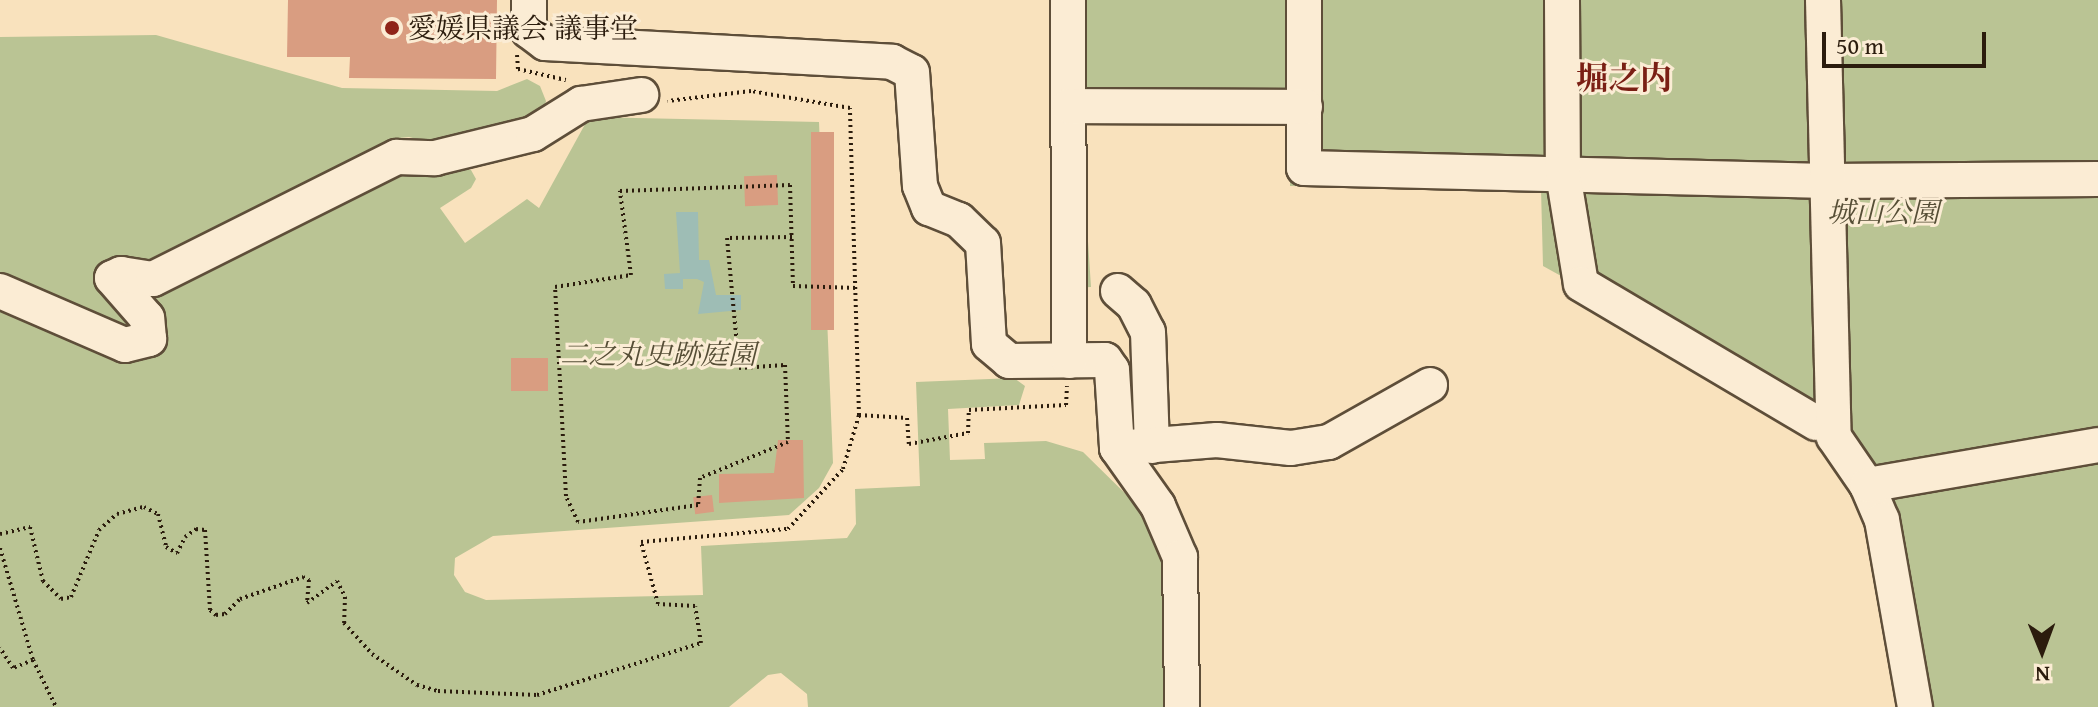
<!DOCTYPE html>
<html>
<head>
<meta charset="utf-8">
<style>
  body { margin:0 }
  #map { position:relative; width:2098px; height:707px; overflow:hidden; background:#f9e2bd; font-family:"Gentium Book Plus","Noto Serif JP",serif }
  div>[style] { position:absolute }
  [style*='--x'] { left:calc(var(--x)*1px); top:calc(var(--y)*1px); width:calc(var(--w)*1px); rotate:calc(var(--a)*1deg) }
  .green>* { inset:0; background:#bac494 }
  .water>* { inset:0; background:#9ebdb5 }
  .building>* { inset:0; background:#d99d81; transform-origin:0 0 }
  .path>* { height:4px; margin-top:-2px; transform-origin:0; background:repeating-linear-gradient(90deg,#2b1c0d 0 2px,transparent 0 6px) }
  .roads { filter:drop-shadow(2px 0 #5e4e39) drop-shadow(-2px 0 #5e4e39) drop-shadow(0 2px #5e4e39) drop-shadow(0 -2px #5e4e39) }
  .minor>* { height:34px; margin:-17px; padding:0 17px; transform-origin:17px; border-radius:17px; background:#fbecd4 }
  .dots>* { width:22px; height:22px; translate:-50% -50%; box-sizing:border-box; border:4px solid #fbecd4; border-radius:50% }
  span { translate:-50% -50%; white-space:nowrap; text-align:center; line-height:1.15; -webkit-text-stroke:6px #fbecd4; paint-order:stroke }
  .poi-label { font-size:28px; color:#2b1c0d }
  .left { translate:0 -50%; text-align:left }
  .park-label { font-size:28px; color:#564e36; font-style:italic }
  .quarter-label { font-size:32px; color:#7a1f14; font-weight:700 }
  .north { position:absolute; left:2002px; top:611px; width:80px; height:80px; -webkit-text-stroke:6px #fbecd4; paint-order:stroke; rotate:179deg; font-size:22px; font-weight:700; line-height:32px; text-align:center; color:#2b1c0d }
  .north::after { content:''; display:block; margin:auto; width:28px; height:36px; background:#2b1c0d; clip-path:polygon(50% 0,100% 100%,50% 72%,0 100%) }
  .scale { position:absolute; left:1822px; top:32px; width:164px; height:36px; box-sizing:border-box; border:4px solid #2b1c0d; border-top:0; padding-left:10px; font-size:24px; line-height:28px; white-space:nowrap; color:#2b1c0d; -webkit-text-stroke:6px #fbecd4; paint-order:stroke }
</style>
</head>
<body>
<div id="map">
  <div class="green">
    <i style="clip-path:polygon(1051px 0,2098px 0,2098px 707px,1932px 707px,1887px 499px,1828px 446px,1791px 403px,1543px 266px,1541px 189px,1290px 186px,1291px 120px,1080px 119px,1091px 287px,1051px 289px)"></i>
    <i style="clip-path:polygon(156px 35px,342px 88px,497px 91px,527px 79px,540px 86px,546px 101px,536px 145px,499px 160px,409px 137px,390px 139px,313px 183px,400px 167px,471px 170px,476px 179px,471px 188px,440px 208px,465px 243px,527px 199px,539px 208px,589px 117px,819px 122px,833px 463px,819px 488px,789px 515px,493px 536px,455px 558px,454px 575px,465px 592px,486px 600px,703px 595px,701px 546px,847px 538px,856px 524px,855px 489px,920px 486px,916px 382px,1014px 378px,1025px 386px,1019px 405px,948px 409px,950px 460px,985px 459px,984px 443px,1046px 441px,1083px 452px,1140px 508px,1164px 568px,1165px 707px,808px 707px,807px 694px,781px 673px,768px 675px,729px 707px,0 707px,0 37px)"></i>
  </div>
  <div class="water">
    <i style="clip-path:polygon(676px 212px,698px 212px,699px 260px,709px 260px,716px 295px,741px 295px,741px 310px,698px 314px,704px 282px,697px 279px,683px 279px,683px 289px,665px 289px,664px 274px,680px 273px)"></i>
  </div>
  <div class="building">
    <i style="clip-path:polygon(288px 0,497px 0,496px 79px,349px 78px,350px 57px,287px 57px)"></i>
    <i style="left:811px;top:132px;width:23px;height:198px"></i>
    <i style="left:777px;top:175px;width:30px;height:33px;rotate:88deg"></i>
    <i style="left:511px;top:358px;width:37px;height:33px"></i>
    <i style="clip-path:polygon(778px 440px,803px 440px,804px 498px,719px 503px,719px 474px,774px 473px)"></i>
    <i style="left:712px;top:495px;width:17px;height:19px;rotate:83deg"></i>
  </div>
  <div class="path">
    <i style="--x:517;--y:55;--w:14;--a:86"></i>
    <i style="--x:518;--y:69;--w:49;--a:12.9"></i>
    <i style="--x:792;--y:237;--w:65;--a:179.1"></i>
    <i style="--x:727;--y:238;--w:131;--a:84.7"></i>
    <i style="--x:739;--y:368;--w:46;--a:-3.7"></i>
    <i style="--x:785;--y:365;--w:77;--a:87.8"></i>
    <i style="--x:788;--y:442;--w:95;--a:157.8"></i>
    <i style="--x:700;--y:478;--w:27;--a:94"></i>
    <i style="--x:698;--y:505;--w:121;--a:171.9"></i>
    <i style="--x:578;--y:522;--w:29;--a:-115"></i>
    <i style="--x:566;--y:496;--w:209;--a:-93"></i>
    <i style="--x:555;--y:287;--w:77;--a:-9"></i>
    <i style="--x:631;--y:275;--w:85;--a:-97.5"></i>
    <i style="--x:620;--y:191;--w:170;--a:-2"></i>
    <i style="--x:790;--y:185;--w:101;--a:88.3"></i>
    <i style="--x:793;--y:286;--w:64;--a:1.8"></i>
    <i style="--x:859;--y:415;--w:48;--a:3.6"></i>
    <i style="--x:907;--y:418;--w:26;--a:86"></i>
    <i style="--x:909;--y:444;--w:60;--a:-10.6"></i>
    <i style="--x:968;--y:433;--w:23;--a:-88"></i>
    <i style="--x:969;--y:410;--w:97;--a:-3"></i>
    <i style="--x:1066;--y:405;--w:19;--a:-87"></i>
    <i style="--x:0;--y:534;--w:31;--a:-13"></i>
    <i style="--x:30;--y:527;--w:56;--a:76.5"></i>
    <i style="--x:43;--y:581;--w:25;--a:45"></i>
    <i style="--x:61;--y:599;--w:10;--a:-11"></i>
    <i style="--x:71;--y:597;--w:73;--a:-67.3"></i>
    <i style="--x:99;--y:530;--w:24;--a:-42"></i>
    <i style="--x:117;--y:514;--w:28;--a:-15"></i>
    <i style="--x:144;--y:507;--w:16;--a:27"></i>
    <i style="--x:158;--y:514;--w:34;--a:76"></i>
    <i style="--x:166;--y:547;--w:13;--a:29"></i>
    <i style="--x:177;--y:553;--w:18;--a:-63"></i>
    <i style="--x:185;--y:537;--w:14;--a:-36"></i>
    <i style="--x:196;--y:529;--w:9;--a:6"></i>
    <i style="--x:205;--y:530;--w:80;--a:86.4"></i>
    <i style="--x:210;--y:610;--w:8;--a:40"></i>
    <i style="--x:216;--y:615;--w:9;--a:-6"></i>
    <i style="--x:225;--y:614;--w:21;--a:-45"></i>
    <i style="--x:240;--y:599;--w:67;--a:-19.2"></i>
    <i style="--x:303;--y:577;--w:7;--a:27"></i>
    <i style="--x:309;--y:580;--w:23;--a:95"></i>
    <i style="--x:307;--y:603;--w:37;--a:-36"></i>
    <i style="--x:337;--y:581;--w:18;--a:63"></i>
    <i style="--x:345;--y:597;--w:26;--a:92"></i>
    <i style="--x:344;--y:623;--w:42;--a:47.9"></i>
    <i style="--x:372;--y:654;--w:55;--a:34.6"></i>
    <i style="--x:417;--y:685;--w:22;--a:16"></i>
    <i style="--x:438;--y:691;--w:99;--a:2.3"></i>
    <i style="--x:537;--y:695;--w:172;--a:-17.6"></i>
    <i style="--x:701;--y:643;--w:37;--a:-99"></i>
    <i style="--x:695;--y:606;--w:37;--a:-177"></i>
    <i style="--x:658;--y:604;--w:64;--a:-105.3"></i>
    <i style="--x:641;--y:542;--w:148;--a:-5.1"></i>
    <i style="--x:788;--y:529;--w:81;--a:-47.5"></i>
    <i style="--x:843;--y:469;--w:56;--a:-73.5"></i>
    <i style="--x:859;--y:415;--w:307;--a:-91.7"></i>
    <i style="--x:850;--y:108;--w:100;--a:-170.3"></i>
    <i style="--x:751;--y:91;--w:84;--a:173.1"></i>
    <i style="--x:0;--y:548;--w:117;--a:73.6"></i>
    <i style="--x:33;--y:660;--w:22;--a:158"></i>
    <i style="--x:13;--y:668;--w:24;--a:-123"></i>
    <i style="--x:33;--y:660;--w:52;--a:63.9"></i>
  </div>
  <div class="roads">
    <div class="minor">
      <i style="--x:529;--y:0;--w:31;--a:90"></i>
      <i style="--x:529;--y:31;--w:20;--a:37"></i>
      <i style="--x:545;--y:43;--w:348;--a:3.1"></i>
      <i style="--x:892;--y:62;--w:22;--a:27"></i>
      <i style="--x:912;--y:72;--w:114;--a:86"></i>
      <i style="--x:920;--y:186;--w:24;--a:68"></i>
      <i style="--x:929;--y:208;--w:32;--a:22"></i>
      <i style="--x:959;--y:220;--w:33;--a:44"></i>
      <i style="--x:983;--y:243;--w:101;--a:86.6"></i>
      <i style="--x:989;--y:344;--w:26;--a:40"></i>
      <i style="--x:1009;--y:361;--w:96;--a:-0.6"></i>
      <i style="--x:1105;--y:360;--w:12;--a:55"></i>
      <i style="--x:1112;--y:370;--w:78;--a:86.3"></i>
      <i style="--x:1117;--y:448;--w:71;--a:54.7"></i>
      <i style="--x:1158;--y:506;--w:56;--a:66.7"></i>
      <i style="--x:1180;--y:557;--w:150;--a:89.2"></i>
      <i style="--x:1068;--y:0;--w:361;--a:89.8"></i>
      <i style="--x:1304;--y:0;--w:168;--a:90"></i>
      <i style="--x:1304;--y:168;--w:524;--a:1.42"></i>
      <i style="--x:1828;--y:181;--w:270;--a:-0.4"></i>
      <i style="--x:1562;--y:0;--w:174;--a:89.7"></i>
      <i style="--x:1563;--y:174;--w:111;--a:80.7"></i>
      <i style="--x:1581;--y:284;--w:273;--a:30.6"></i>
      <i style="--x:1823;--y:0;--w:437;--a:88.6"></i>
      <i style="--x:1834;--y:437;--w:58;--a:55.5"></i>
      <i style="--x:1867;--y:485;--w:38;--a:67"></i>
      <i style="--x:1882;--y:520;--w:190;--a:80"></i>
      <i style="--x:1069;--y:106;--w:236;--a:0.2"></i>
      <i style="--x:0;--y:291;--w:136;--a:23.4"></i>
      <i style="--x:125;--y:345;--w:25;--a:-14"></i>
      <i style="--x:149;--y:339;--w:21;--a:-95"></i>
      <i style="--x:147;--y:318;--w:53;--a:-131.2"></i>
      <i style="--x:112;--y:278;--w:10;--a:-24"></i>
      <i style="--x:121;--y:274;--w:32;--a:9"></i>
      <i style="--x:153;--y:279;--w:273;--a:-26.6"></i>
      <i style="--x:397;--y:157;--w:38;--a:2"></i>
      <i style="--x:435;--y:158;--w:101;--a:-13.8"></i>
      <i style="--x:533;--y:134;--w:57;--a:-32"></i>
      <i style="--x:581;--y:104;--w:61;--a:-8.5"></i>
      <i style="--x:1118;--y:291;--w:21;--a:41"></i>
      <i style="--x:1134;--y:305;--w:30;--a:63"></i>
      <i style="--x:1148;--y:332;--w:114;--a:88"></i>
      <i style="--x:1117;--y:448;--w:100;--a:-4.6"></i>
      <i style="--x:1217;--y:440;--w:74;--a:6.2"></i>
      <i style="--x:1291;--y:448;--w:38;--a:-9"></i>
      <i style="--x:1329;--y:442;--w:116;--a:-29.4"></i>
      <i style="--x:1867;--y:485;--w:234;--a:-9.8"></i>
    </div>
  </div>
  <div class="dots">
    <i style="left:392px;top:28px;background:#8f2418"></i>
  </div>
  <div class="poi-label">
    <span class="left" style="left:408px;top:28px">愛媛県議会 議事堂</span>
  </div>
  <div class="park-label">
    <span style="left:1883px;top:212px">城山公園</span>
    <span style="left:658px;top:354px">二之丸史跡庭園</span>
  </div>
  <div class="quarter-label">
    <span style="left:1624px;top:78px">堀之内</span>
  </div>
  <div class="north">N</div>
  <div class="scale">50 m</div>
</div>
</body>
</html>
